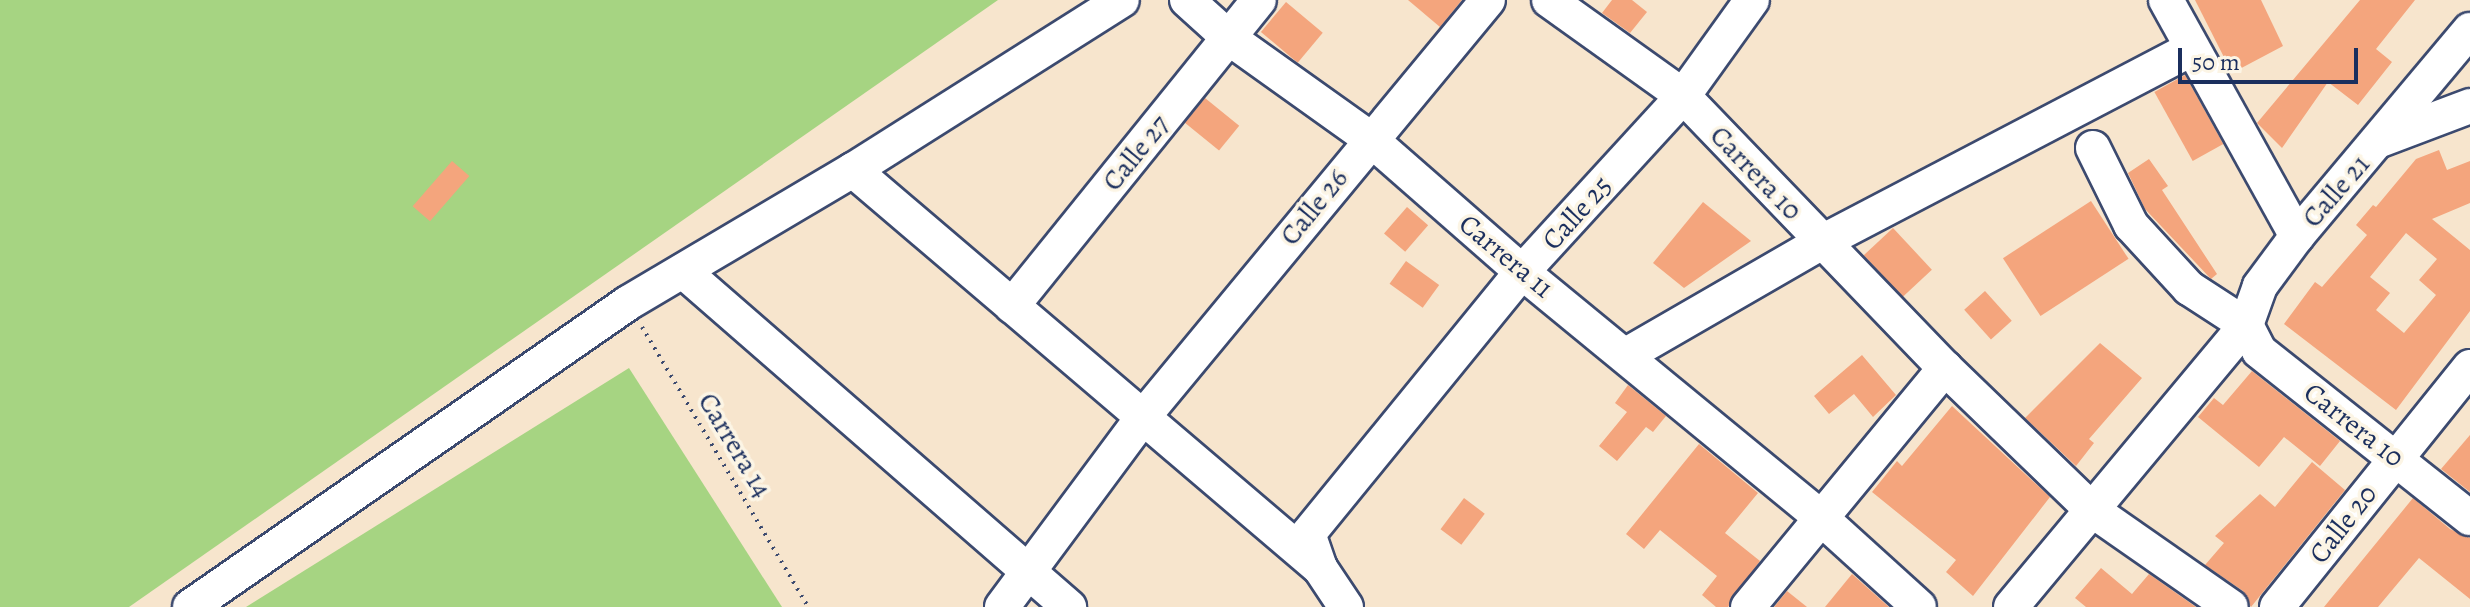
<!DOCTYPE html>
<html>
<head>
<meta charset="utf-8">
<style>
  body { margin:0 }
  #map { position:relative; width:2470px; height:607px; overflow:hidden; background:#f7e5cd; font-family:Alegreya,serif }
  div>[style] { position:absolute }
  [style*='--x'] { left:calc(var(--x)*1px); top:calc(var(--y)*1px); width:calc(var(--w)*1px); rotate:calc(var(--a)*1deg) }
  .green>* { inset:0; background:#a6d482 }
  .building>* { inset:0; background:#f4a57d; transform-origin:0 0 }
  .path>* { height:4px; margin-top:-2px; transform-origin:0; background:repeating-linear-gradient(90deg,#3c4a6f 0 2px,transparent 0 8px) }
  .roads { filter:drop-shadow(2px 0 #3c4a6f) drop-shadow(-2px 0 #3c4a6f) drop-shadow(0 2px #3c4a6f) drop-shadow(0 -2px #3c4a6f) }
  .minor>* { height:34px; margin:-17px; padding:0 17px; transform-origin:17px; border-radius:17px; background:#fff }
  span { translate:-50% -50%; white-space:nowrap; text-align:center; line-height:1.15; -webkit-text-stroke:7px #fcf5e5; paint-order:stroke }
  .street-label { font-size:28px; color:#1b2f5e }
  .scale { position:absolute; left:2178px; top:48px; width:180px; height:36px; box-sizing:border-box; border:4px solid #1b2f5e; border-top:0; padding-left:10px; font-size:24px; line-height:28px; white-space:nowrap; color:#1b2f5e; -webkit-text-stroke:6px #fcf5e5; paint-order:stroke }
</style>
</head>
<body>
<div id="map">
  <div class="green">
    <i style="clip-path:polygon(0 0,998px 0,129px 607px,0 607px)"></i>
    <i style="clip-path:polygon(629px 368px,782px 607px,246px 607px)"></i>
  </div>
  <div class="building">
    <i style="clip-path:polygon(1408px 0,1462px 0,1440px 27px)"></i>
    <i style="clip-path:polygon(1612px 0,1632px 0,1647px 12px,1630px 33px,1602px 13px)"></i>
    <i style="clip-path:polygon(2195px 0,2261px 0,2283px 46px,2232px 73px)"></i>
    <i style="clip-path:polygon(2360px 0,2415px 0,2376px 49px,2392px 62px,2358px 105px,2328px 82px,2282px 148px,2257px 123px)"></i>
    <i style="left:1286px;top:2px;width:48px;height:39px;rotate:40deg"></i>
    <i style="left:2185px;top:75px;width:79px;height:35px;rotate:61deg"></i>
    <i style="left:1205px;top:98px;width:44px;height:32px;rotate:39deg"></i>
    <i style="clip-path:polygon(evenodd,2439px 150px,2447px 170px,2470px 161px,2470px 203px,2432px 219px,2470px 250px,2470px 311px,2396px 410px,2284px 324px,2315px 282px,2322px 287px,2367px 235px,2356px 225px,2373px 205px,2376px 207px,2416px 159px,2439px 150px,2406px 233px,2437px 259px,2419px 280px,2436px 295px,2404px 333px,2376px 310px,2390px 293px,2370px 277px,2406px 233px)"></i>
    <i style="clip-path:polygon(2149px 159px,2168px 186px,2162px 190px,2217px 274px,2211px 279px,2145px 209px,2128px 173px)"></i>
    <i style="left:452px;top:161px;width:23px;height:60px;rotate:41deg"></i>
    <i style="left:2091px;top:201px;width:69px;height:105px;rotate:57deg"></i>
    <i style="clip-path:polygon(1703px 202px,1751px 241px,1684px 288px,1653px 263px)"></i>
    <i style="left:1407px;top:207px;width:28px;height:35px;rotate:41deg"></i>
    <i style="left:1893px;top:228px;width:57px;height:40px;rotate:47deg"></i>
    <i style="left:1406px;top:261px;width:41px;height:28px;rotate:36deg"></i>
    <i style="left:1985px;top:291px;width:40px;height:28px;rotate:48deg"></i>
    <i style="clip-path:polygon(2100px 343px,2142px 378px,2089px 439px,2094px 443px,2076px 466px,2025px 418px)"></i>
    <i style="clip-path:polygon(1862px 355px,1896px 395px,1873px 417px,1854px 394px,1829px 414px,1814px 396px)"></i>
    <i style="clip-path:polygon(2252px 371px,2340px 441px,2320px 466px,2284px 437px,2259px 467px,2198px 417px,2214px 398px,2223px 405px)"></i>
    <i style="clip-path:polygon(1628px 385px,1666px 416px,1653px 432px,1646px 427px,1617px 461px,1599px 446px,1627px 412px,1615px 403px)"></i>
    <i style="clip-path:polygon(1952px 406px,2050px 497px,1973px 596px,1946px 572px,1956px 560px,1872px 492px,1897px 461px,1902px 466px)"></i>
    <i style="clip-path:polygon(2470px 435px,2470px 492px,2441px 469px)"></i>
    <i style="clip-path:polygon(1699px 444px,1758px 493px,1725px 533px,1760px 561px,1728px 607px,1716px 607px,1702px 595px,1717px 576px,1660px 530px,1644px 549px,1626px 534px)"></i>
    <i style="clip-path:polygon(2312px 462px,2345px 490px,2251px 607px,2243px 591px,2205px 565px,2224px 543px,2215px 536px,2260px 494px,2275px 507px)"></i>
    <i style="left:1464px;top:498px;width:26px;height:39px;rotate:37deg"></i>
    <i style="clip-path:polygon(2413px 498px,2450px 529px,2470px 538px,2470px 599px,2419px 558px,2378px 607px,2324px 607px)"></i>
    <i style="clip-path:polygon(2101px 568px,2132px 594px,2149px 574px,2196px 607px,2086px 607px,2075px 598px)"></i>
    <i style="clip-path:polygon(1852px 574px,1889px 607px,1825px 607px)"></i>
    <i style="clip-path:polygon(1787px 591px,1807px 607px,1774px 607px)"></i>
  </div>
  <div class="path">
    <i style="--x:642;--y:327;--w:326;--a:59.3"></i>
  </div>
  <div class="roads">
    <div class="minor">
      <i style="--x:1187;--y:0;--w:57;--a:42.1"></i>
      <i style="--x:1229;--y:38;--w:172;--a:35.5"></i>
      <i style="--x:1369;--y:138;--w:203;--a:41.2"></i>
      <i style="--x:1522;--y:272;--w:387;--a:39.4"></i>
      <i style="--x:1821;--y:518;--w:132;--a:42.2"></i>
      <i style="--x:1549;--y:0;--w:165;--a:35.6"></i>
      <i style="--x:1683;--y:96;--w:378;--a:46.1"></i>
      <i style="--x:1945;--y:368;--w:204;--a:44"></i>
      <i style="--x:2092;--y:510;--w:169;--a:34.9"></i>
      <i style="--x:2166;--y:0;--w:270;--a:61"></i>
      <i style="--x:2380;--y:140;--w:96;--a:-20.7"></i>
      <i style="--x:2093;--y:148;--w:86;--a:63.7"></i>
      <i style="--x:2131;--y:225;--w:86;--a:47.4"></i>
      <i style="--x:2189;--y:288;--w:68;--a:33"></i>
      <i style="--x:2246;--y:325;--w:29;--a:63"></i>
      <i style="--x:2259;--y:351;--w:269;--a:38.4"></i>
      <i style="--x:853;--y:170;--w:614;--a:40.44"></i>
      <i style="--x:683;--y:271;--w:512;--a:41.04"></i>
      <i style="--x:1012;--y:306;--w:393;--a:-51.1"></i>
      <i style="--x:1628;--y:354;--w:224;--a:-30"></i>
      <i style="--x:1822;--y:242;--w:416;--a:-27.6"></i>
      <i style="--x:190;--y:607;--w:533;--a:-34.76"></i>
      <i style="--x:628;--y:303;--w:261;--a:-30.6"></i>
      <i style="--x:853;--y:170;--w:318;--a:-32.3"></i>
      <i style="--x:1002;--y:607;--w:237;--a:-53.4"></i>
      <i style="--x:1143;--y:417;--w:541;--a:-50.4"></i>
      <i style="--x:1346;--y:607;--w:47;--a:-123.7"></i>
      <i style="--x:1320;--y:568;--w:36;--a:-109"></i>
      <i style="--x:1308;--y:534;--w:338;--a:-50.8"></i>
      <i style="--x:1522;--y:272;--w:239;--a:-47.5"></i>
      <i style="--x:1683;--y:96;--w:118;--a:-54.3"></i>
      <i style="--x:1748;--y:607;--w:310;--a:-50.5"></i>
      <i style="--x:2011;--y:607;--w:367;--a:-50.2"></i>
      <i style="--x:2246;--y:325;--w:41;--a:-70.3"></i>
      <i style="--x:2260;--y:286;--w:62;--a:-53.5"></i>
      <i style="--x:2297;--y:236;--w:269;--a:-50"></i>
      <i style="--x:2277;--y:607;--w:308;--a:-51.2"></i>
    </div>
  </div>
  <div class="street-label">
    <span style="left:1136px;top:153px;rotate:-51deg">Calle 27</span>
    <span style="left:1756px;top:173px;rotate:46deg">Carrera 10</span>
    <span style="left:2336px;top:191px;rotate:-49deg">Calle 21</span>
    <span style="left:1314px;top:207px;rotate:-51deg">Calle 26</span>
    <span style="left:1577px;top:213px;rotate:-48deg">Calle 25</span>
    <span style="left:1506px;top:256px;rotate:40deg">Carrera 11</span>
    <span style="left:2354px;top:425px;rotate:38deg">Carrera 10</span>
    <span style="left:735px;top:445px;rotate:59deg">Carrera 14</span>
    <span style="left:2343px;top:524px;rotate:-52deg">Calle 20</span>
  </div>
  <div class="scale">50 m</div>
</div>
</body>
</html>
